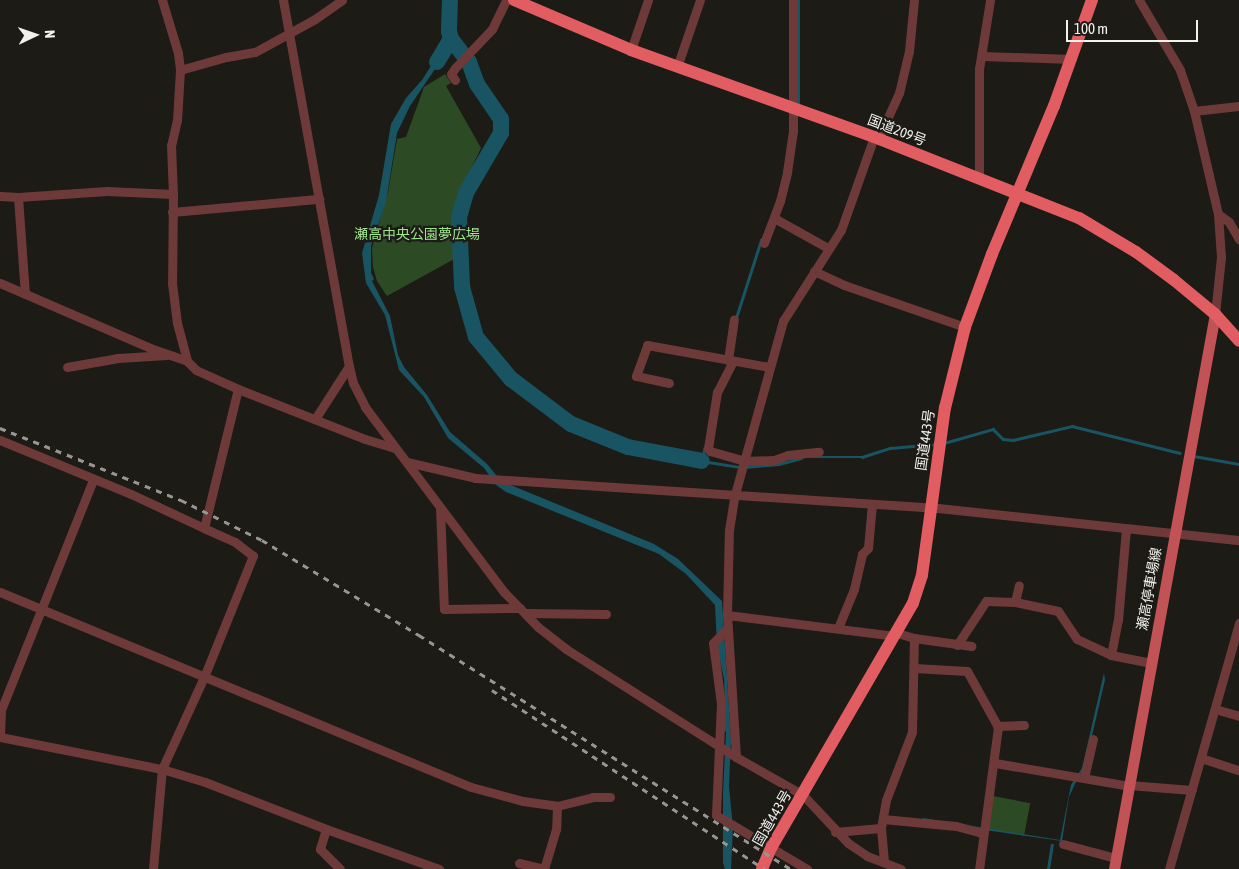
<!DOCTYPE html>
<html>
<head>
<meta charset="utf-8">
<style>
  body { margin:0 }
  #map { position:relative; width:1239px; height:869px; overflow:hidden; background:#1c1b16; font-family:"Asap Condensed","Noto Sans JP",sans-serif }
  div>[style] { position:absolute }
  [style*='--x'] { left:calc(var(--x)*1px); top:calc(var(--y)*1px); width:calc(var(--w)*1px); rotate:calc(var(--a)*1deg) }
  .green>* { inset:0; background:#2c4b24; transform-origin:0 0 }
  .water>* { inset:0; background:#195463 }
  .stream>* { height:2.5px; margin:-1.25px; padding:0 1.25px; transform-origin:1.25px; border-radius:1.25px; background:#195463 }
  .river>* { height:16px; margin:-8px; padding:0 8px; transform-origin:8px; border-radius:8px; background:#195463 }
  .minor>* { height:9px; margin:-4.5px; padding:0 4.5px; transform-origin:4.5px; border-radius:4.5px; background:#6e3a39 }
  .major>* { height:11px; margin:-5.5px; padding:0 5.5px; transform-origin:5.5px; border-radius:5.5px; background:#c15356 }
  .highway>* { height:12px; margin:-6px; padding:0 6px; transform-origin:6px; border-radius:6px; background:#e25d62 }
  .rail>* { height:2.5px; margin-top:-1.25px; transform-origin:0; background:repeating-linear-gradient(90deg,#979692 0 6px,transparent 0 12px) }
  span { translate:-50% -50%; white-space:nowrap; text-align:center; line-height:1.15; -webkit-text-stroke:4.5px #1c1b16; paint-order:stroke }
  .street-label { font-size:14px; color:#f2f1ee }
  .park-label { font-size:14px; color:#9fe58e }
  .north { position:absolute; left:10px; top:10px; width:50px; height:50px; -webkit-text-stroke:4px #1c1b16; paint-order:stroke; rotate:87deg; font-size:14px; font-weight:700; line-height:20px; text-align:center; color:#f2f1ee }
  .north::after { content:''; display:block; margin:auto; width:18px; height:22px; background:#f2f1ee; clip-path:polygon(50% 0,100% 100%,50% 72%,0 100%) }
  .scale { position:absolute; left:1066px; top:20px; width:132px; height:22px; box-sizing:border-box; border:2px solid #f2f1ee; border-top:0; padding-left:6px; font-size:15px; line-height:18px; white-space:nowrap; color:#f2f1ee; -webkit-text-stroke:4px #1c1b16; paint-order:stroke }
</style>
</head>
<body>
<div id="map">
  <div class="green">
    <i style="clip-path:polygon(445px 74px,451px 83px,446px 86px,481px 148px,464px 184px,455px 219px,456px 258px,387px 296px,377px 281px,373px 267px,372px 248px,388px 192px,397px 139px,406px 137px,424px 87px)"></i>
    <i style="left:993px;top:796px;width:38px;height:33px;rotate:11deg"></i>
  </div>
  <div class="water">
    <i style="clip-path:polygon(446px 42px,452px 44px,410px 106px,397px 133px,386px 202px,371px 246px,371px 273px,374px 279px,372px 281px,390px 316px,398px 355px,404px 367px,427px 395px,450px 432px,487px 464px,501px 481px,654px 544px,678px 559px,722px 601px,731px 740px,729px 786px,733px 828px,731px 869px,725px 869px,723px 863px,723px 792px,726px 732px,722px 729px,725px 728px,725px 703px,724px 679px,717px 646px,715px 605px,686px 574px,659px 554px,506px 492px,496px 485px,484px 468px,448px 438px,424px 397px,399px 370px,385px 315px,366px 283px,362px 253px,379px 195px,391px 124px,406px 98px,422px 80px)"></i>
    <i style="clip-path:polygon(1104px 673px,1105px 680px,1084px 770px,1079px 775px,1069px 797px,1062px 841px,922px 821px,923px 818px,1060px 840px,1071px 785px,1082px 768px)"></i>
  </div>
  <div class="stream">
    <i style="--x:798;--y:106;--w:106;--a:-90"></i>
    <i style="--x:736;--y:318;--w:82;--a:-72.2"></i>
    <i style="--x:944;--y:443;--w:51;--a:-15.9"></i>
    <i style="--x:993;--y:429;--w:14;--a:45"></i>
    <i style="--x:1003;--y:439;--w:10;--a:6"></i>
    <i style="--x:1013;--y:440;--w:61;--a:-13.3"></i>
    <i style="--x:1072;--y:426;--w:111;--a:14"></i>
    <i style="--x:705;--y:448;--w:13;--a:103"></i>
    <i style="--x:702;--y:461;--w:37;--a:9"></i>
    <i style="--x:1194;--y:456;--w:46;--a:10.1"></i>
    <i style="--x:811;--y:457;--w:51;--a:0"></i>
    <i style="--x:862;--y:457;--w:29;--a:-18"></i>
    <i style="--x:890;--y:448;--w:46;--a:-5"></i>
    <i style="--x:745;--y:467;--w:34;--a:-5"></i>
    <i style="--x:779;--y:464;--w:23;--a:-15"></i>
    <i style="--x:1048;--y:869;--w:24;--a:-81"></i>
  </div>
  <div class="river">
    <i style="--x:450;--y:0;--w:31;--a:92"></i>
    <i style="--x:449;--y:31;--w:8;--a:76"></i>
    <i style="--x:451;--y:39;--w:29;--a:52"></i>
    <i style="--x:469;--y:62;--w:23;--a:70"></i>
    <i style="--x:477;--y:84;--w:42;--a:55.6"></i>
    <i style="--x:501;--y:119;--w:14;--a:90"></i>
    <i style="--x:501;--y:133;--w:69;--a:120.3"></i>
    <i style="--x:466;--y:193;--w:25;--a:106"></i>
    <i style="--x:459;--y:217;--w:70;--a:87.5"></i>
    <i style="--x:462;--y:287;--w:52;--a:74.4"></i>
    <i style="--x:476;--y:337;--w:55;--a:50.2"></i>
    <i style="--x:511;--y:379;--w:75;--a:36.9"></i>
    <i style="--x:571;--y:424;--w:61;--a:22"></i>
    <i style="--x:628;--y:447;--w:75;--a:10.7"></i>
    <i style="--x:437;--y:62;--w:27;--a:-59"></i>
  </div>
  <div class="minor">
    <i style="--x:162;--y:0;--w:55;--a:73.2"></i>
    <i style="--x:178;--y:53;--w:17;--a:83"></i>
    <i style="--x:180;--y:70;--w:50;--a:93.4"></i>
    <i style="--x:177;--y:120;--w:26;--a:103"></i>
    <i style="--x:171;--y:145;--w:49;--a:87.7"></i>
    <i style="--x:173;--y:194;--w:89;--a:90.6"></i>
    <i style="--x:172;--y:283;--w:40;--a:82.9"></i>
    <i style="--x:177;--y:323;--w:39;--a:75"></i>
    <i style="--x:283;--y:0;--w:372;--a:79.8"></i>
    <i style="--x:349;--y:366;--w:17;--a:77"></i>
    <i style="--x:353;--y:383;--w:27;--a:63"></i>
    <i style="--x:365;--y:407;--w:231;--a:53.1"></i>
    <i style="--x:504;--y:592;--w:49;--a:45.8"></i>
    <i style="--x:538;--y:627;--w:36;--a:38"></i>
    <i style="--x:566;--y:649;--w:201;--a:32.4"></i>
    <i style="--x:736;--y:757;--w:77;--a:29.6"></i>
    <i style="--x:803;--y:795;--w:66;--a:46.8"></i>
    <i style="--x:848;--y:843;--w:23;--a:34"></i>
    <i style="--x:867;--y:856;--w:36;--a:21"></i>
    <i style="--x:1139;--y:0;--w:81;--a:59.6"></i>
    <i style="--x:1180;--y:70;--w:43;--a:71.1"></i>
    <i style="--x:1194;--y:111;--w:106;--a:76.9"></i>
    <i style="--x:1218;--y:214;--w:43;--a:86"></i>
    <i style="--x:1221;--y:257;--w:57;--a:96"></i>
    <i style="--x:631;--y:50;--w:53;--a:-71.2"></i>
    <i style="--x:982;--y:56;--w:90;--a:1.9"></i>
    <i style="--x:677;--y:67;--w:71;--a:-71.1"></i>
    <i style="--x:180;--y:70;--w:48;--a:-15.8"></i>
    <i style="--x:226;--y:57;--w:29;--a:-10"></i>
    <i style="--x:255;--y:52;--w:68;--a:-28.8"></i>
    <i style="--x:315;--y:19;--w:33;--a:-35"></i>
    <i style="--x:455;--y:80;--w:7;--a:-124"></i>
    <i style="--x:451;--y:74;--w:7;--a:-56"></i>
    <i style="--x:455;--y:68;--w:54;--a:-46.5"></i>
    <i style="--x:492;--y:29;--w:32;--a:-64"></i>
    <i style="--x:1194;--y:111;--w:45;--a:-6.3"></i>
    <i style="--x:878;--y:139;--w:51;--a:-65.5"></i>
    <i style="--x:899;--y:93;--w:43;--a:-76.6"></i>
    <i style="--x:909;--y:51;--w:51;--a:-84.4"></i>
    <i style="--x:979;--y:178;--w:109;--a:-90"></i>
    <i style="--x:979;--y:69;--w:70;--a:-80.9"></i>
    <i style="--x:0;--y:196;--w:18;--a:3"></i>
    <i style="--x:18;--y:197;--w:89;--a:-3.9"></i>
    <i style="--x:107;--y:191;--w:66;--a:2.6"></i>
    <i style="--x:18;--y:197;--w:97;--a:85.9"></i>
    <i style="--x:172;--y:212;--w:148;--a:-5.1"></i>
    <i style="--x:1218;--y:214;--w:14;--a:36"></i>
    <i style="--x:1229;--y:222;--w:20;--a:60"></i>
    <i style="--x:774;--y:218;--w:62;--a:29.1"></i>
    <i style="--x:764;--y:243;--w:45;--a:-69.1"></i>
    <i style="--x:780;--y:201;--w:30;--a:-76"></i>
    <i style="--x:787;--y:172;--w:41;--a:-81.7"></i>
    <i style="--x:793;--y:131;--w:131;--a:-90"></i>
    <i style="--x:814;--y:271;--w:33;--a:25"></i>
    <i style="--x:844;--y:285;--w:128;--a:19.1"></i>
    <i style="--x:0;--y:283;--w:163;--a:23.4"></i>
    <i style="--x:150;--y:348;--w:39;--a:19"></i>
    <i style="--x:187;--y:361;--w:13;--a:45"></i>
    <i style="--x:196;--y:370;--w:46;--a:24.3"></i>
    <i style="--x:238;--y:389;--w:136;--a:21.5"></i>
    <i style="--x:365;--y:439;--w:31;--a:17"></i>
    <i style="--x:728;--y:360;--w:41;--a:-81.7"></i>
    <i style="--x:733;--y:361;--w:35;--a:117"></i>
    <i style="--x:717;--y:392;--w:57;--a:99.1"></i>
    <i style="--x:708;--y:448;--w:4;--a:56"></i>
    <i style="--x:710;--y:451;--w:35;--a:16"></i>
    <i style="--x:744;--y:461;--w:30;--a:-2"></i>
    <i style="--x:774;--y:460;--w:15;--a:-20"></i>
    <i style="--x:788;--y:455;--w:31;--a:-6"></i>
    <i style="--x:67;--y:367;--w:52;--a:-10"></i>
    <i style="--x:118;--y:358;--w:49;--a:-3.5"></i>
    <i style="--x:669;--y:383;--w:34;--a:-168"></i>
    <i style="--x:636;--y:376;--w:33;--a:-70"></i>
    <i style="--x:647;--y:345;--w:124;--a:10.2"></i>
    <i style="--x:315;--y:419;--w:63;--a:-57.3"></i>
    <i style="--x:0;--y:440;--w:142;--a:22.4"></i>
    <i style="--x:131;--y:494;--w:81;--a:25"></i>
    <i style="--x:407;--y:462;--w:70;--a:13.2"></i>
    <i style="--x:475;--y:478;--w:464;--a:3.7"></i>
    <i style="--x:938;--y:508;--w:303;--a:6.1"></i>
    <i style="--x:440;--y:507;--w:102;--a:87.8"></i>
    <i style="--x:444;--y:609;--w:76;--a:-0.8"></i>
    <i style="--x:0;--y:592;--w:510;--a:22.49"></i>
    <i style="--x:471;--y:787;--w:54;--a:15.1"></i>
    <i style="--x:523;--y:801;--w:34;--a:8"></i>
    <i style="--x:557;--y:806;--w:23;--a:92"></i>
    <i style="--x:556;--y:829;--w:42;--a:106.7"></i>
    <i style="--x:1015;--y:602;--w:44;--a:11.8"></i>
    <i style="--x:1058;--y:611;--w:34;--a:56"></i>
    <i style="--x:1077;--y:639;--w:38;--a:25"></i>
    <i style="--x:1111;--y:655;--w:41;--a:11.3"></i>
    <i style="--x:525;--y:613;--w:81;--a:0.7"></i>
    <i style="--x:727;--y:615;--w:169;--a:7.1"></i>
    <i style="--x:728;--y:628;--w:21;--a:135"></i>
    <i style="--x:713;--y:643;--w:62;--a:82.5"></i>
    <i style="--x:721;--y:704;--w:111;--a:92.6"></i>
    <i style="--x:716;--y:815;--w:106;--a:30.7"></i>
    <i style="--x:838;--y:628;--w:42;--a:-67.7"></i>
    <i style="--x:854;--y:589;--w:36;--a:-77"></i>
    <i style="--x:862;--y:554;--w:8;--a:-45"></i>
    <i style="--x:868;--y:548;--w:44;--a:-84.8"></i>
    <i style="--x:897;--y:633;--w:18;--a:16"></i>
    <i style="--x:914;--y:638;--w:58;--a:8"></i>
    <i style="--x:957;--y:645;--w:53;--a:-56.6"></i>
    <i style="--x:986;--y:601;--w:29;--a:2"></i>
    <i style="--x:1015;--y:602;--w:17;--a:-77"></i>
    <i style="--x:1111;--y:655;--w:36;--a:-79"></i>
    <i style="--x:1118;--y:620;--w:92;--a:-85"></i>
    <i style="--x:914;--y:668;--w:53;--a:3.2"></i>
    <i style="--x:967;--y:671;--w:64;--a:61"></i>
    <i style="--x:998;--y:727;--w:143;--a:97.6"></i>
    <i style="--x:1215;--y:709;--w:25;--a:16"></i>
    <i style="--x:997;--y:726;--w:27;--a:-2"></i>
    <i style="--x:0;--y:737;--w:165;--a:11.2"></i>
    <i style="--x:162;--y:769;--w:45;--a:16.8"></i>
    <i style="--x:205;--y:782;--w:130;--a:21.2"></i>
    <i style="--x:326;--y:829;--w:120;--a:19.5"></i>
    <i style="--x:0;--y:737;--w:27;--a:-88"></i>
    <i style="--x:1;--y:710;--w:248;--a:-68.2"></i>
    <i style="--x:736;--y:757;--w:142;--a:-93.6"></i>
    <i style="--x:727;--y:615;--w:85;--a:-88.7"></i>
    <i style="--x:729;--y:530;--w:36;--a:-81"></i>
    <i style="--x:735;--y:494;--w:180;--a:-74.5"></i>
    <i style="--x:783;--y:321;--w:108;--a:-57.5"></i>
    <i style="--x:841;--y:230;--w:99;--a:-70.5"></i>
    <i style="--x:1201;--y:758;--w:40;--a:18"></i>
    <i style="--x:995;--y:763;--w:136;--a:9.7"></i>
    <i style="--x:1084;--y:778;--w:40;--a:-77"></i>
    <i style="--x:1129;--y:785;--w:63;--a:4.5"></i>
    <i style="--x:557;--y:806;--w:37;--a:-14"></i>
    <i style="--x:593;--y:797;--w:17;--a:0"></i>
    <i style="--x:883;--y:819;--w:73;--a:5.5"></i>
    <i style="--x:956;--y:826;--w:28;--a:15"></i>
    <i style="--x:326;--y:829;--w:21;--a:107"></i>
    <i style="--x:320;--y:849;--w:28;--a:45"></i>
    <i style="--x:835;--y:832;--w:46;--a:-5"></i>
    <i style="--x:1063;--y:844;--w:55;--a:14.8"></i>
    <i style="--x:884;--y:862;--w:34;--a:-95"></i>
    <i style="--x:881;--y:828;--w:28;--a:-80"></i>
    <i style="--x:886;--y:800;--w:73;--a:-69.1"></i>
    <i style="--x:912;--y:732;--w:94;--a:-88.8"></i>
    <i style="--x:519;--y:863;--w:26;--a:13"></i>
    <i style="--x:153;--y:869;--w:100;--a:-84.9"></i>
    <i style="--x:162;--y:769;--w:101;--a:-65.5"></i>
    <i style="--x:204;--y:677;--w:131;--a:-68"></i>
    <i style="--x:253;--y:556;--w:23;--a:-142"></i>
    <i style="--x:235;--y:542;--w:34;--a:-156"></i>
    <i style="--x:204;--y:528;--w:143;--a:-76.3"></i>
    <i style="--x:1169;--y:869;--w:256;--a:-74.1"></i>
  </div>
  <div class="major">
    <i style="--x:1114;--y:869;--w:564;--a:-79.69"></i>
  </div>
  <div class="highway">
    <i style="--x:514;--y:0;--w:127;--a:23.1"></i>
    <i style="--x:631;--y:50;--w:258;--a:19.7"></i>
    <i style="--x:874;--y:137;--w:220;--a:21.6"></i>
    <i style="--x:1079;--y:218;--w:66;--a:30.8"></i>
    <i style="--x:1136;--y:252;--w:47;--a:36.4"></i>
    <i style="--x:1174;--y:280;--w:53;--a:39.7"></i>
    <i style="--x:1215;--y:314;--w:36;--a:48"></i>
    <i style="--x:762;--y:869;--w:23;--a:-67"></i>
    <i style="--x:771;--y:848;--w:283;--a:-59.9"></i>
    <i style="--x:913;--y:603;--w:29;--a:-72"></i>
    <i style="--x:922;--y:575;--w:169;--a:-82.2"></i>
    <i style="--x:945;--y:408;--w:83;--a:-76.1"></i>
    <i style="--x:965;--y:327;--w:78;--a:-69.7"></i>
    <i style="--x:992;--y:254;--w:160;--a:-67.3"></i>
    <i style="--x:1054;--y:106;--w:113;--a:-70.3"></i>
  </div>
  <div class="rail">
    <i style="--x:0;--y:428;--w:195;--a:21.7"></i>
    <i style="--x:181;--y:500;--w:90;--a:26.3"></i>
    <i style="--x:262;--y:540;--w:184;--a:31.2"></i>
    <i style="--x:419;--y:635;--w:439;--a:32.2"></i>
    <i style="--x:492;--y:690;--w:326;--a:33.3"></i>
  </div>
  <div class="street-label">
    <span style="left:897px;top:130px;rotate:21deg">国道209号</span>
    <span style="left:925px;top:440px;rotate:-82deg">国道443号</span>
    <span style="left:1149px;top:589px;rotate:-80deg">瀬高停車場線</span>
    <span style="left:772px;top:818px;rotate:-60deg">国道443号</span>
  </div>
  <div class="park-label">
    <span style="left:417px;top:234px">瀬高中央公園夢広場</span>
  </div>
  <div class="north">N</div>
  <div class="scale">100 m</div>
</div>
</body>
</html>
